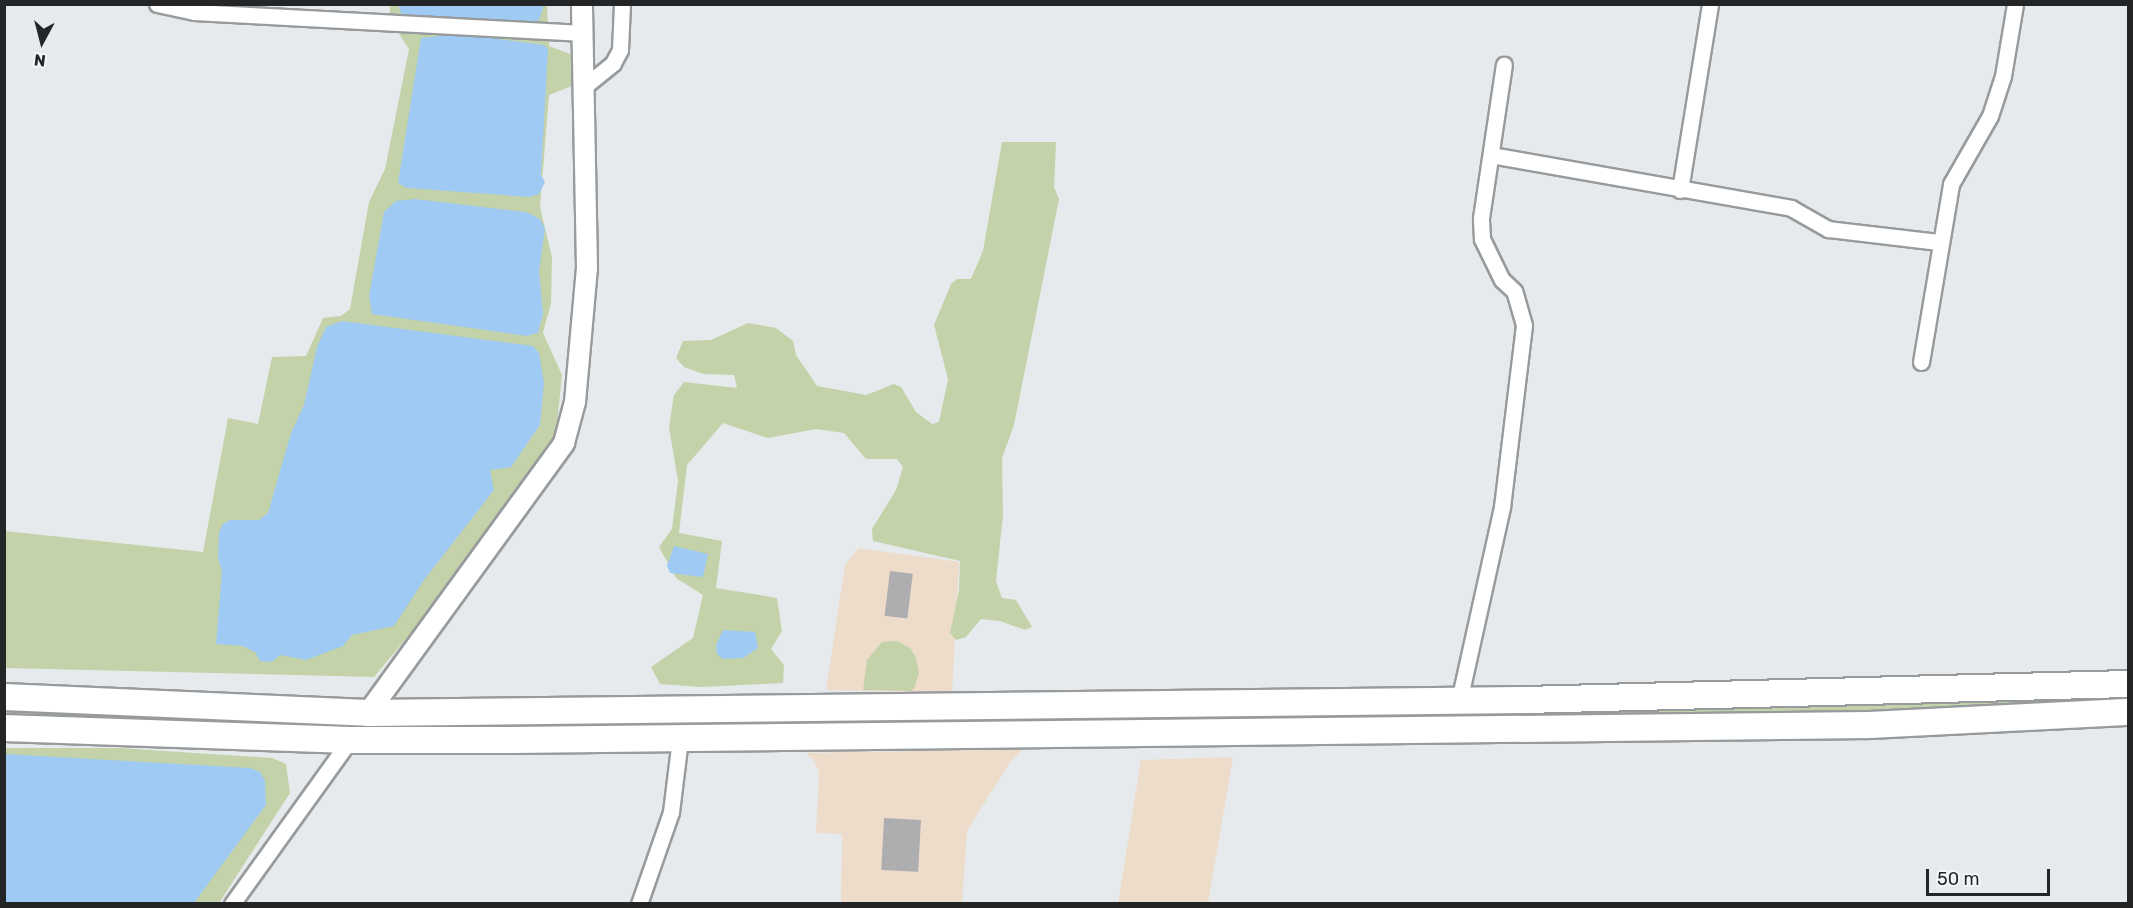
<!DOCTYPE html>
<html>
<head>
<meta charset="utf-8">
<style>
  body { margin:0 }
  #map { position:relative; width:2133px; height:908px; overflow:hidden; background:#e6eaec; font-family:Rubik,sans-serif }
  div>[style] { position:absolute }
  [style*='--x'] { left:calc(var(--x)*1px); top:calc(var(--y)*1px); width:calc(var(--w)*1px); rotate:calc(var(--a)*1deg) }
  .commercial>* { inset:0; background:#eedccb }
  .green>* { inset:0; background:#c3d2a9 }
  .water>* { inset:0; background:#9ecaf3 }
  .building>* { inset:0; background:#aeadb0; transform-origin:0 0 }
  .roads { filter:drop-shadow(2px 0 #989b9d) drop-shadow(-2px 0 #989b9d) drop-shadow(0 2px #989b9d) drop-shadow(0 -2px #989b9d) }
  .minor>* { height:15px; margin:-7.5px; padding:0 7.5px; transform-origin:7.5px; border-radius:7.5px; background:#fff }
  .tertiary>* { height:20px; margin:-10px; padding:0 10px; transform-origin:10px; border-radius:10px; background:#fff }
  .trunk>* { height:26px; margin:-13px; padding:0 13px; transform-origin:13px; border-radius:13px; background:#fff }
  span { translate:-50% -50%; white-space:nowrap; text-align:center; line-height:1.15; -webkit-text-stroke:5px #f4f7fa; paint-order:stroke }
  .frame { position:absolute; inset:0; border:6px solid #242526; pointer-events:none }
  .north { position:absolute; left:12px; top:12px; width:60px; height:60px; -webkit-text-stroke:4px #f4f7fa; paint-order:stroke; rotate:187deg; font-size:16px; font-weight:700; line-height:24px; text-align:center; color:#242526 }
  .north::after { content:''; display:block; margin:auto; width:21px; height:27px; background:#242526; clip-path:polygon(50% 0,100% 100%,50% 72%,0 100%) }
  .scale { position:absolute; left:1926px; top:869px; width:124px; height:27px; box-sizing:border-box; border:3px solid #242526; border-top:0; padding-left:8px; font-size:18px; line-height:21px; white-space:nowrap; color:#242526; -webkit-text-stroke:4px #f4f7fa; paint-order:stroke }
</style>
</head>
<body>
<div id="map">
  <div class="commercial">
    <i style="clip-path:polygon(859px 548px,959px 562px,952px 693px,826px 690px,845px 565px)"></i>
    <i style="clip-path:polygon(1023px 749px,1010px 762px,967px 831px,962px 903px,841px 903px,842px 834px,816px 833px,819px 773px,814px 760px,805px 753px)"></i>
    <i style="clip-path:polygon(1233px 757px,1208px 903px,1118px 903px,1141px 760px)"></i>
  </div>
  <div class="green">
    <i style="clip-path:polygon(390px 5px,547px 5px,549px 46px,573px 55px,572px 86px,549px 95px,540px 207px,552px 257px,551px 303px,543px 333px,562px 375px,555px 444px,466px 567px,374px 677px,5px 668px,5px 531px,203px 552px,228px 418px,258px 424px,272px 357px,306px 356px,323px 318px,341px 316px,350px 309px,369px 202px,385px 169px,409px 49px,390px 20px)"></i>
    <i style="clip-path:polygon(1002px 142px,1056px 142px,1054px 187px,1059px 199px,1014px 425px,1002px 458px,1003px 515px,996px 581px,1002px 598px,1016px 600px,1032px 627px,1025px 630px,1000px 621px,981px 619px,966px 637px,956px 640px,950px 633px,959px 590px,960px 561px,873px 541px,872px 529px,896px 490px,903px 467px,897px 459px,866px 459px,844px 433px,816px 429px,768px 438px,723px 423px,687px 465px,679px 533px,722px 541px,716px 588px,777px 598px,782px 631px,771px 649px,784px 665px,783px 683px,701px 687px,660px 684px,651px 667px,693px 638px,703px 595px,676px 578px,659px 547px,672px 529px,678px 481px,669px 427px,674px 395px,684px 382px,737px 388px,734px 375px,703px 374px,684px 367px,676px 358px,683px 341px,711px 340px,748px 323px,776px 328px,793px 341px,796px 355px,817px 386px,866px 395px,894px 384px,901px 387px,916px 412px,932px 424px,939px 422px,948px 379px,934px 325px,951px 284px,957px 279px,971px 279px,983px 251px)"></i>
    <i style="clip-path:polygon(897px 641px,910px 648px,916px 658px,919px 672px,915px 686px,912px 691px,863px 690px,867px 660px,882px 642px)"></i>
    <i style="clip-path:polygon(2128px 692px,2128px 699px,2024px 708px,893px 724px,413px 728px,402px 724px)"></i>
    <i style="clip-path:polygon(5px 702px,359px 723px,347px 728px,5px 714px)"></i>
    <i style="clip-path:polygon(5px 748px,119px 748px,272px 758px,286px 764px,290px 793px,219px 903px,5px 904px)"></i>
  </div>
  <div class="water">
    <i style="clip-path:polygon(398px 4px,544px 5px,539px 20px,532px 24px,408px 20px,402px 16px)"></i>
    <i style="clip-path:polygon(460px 34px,544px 45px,548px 49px,541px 175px,545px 182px,539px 194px,529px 197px,407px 188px,398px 183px,421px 38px)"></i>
    <i style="clip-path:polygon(415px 199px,526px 212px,540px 219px,545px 229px,539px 271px,543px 314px,538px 333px,527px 336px,372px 314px,369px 296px,384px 212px,396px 201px)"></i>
    <i style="clip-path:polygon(342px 321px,533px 346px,539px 353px,544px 383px,540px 425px,511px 467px,490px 470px,494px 490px,424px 580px,394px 626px,352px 635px,343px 646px,306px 660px,280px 655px,272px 662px,260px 661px,255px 652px,243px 646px,216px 644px,222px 571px,218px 559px,219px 532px,223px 524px,230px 520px,259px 520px,268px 513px,291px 433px,304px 405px,317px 347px,326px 327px)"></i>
    <i style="clip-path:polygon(674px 546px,708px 554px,703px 577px,670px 573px,667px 566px)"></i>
    <i style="clip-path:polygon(723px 630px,755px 632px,758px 648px,743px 658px,723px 659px,717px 654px,716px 645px)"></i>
    <i style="clip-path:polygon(4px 754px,250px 768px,260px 772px,265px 781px,266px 805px,194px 903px,5px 903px)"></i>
  </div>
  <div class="building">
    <i style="left:890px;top:571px;width:23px;height:45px;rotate:7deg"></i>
    <i style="left:884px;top:818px;width:37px;height:52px;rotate:3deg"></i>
  </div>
  <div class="roads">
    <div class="minor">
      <i style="--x:157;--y:4;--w:38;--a:12"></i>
      <i style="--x:194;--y:12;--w:390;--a:3.1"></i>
      <i style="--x:585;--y:86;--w:36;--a:-39"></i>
      <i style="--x:613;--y:63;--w:15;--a:-62"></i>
      <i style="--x:620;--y:50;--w:46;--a:-87.5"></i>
      <i style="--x:1491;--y:155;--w:305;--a:10"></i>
      <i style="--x:1791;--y:208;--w:43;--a:29.6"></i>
      <i style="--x:1828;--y:229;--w:112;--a:6.7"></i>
      <i style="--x:1680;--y:190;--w:188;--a:-80.8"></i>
      <i style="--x:1921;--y:362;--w:181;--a:-80.4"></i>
      <i style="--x:1951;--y:184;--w:78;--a:-60.2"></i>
      <i style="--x:1990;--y:116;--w:42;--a:-72"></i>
      <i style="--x:2003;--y:76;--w:73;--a:-80.5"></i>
      <i style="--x:1459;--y:701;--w:199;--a:-77.5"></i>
      <i style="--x:1502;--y:507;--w:183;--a:-83.1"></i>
      <i style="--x:1524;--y:325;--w:35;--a:-106"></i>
      <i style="--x:1514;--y:291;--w:16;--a:-137"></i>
      <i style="--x:1502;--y:280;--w:46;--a:-116"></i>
      <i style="--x:1482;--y:239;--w:21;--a:-93"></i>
      <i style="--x:1481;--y:218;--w:155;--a:-81.5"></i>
      <i style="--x:232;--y:904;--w:202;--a:-54.3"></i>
      <i style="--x:639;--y:904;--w:97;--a:-70.8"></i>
      <i style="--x:671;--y:812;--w:74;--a:-83"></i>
    </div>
    <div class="tertiary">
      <i style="--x:368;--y:713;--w:334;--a:-54"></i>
      <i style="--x:564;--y:443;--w:42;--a:-75"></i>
      <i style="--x:575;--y:402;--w:135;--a:-84.9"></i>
      <i style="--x:587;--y:268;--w:264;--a:-91.1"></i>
    </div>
    <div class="trunk">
      <i style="--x:4;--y:697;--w:364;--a:2.5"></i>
      <i style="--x:368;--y:713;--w:1157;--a:-0.64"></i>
      <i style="--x:1525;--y:700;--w:603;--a:-1.52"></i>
      <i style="--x:4;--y:728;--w:346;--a:2"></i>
      <i style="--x:350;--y:740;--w:160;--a:0"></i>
      <i style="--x:510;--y:740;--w:1358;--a:-0.63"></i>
      <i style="--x:1868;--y:725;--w:260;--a:-2.9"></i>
    </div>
  </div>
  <div class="frame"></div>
  <div class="north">N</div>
  <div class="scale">50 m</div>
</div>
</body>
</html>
